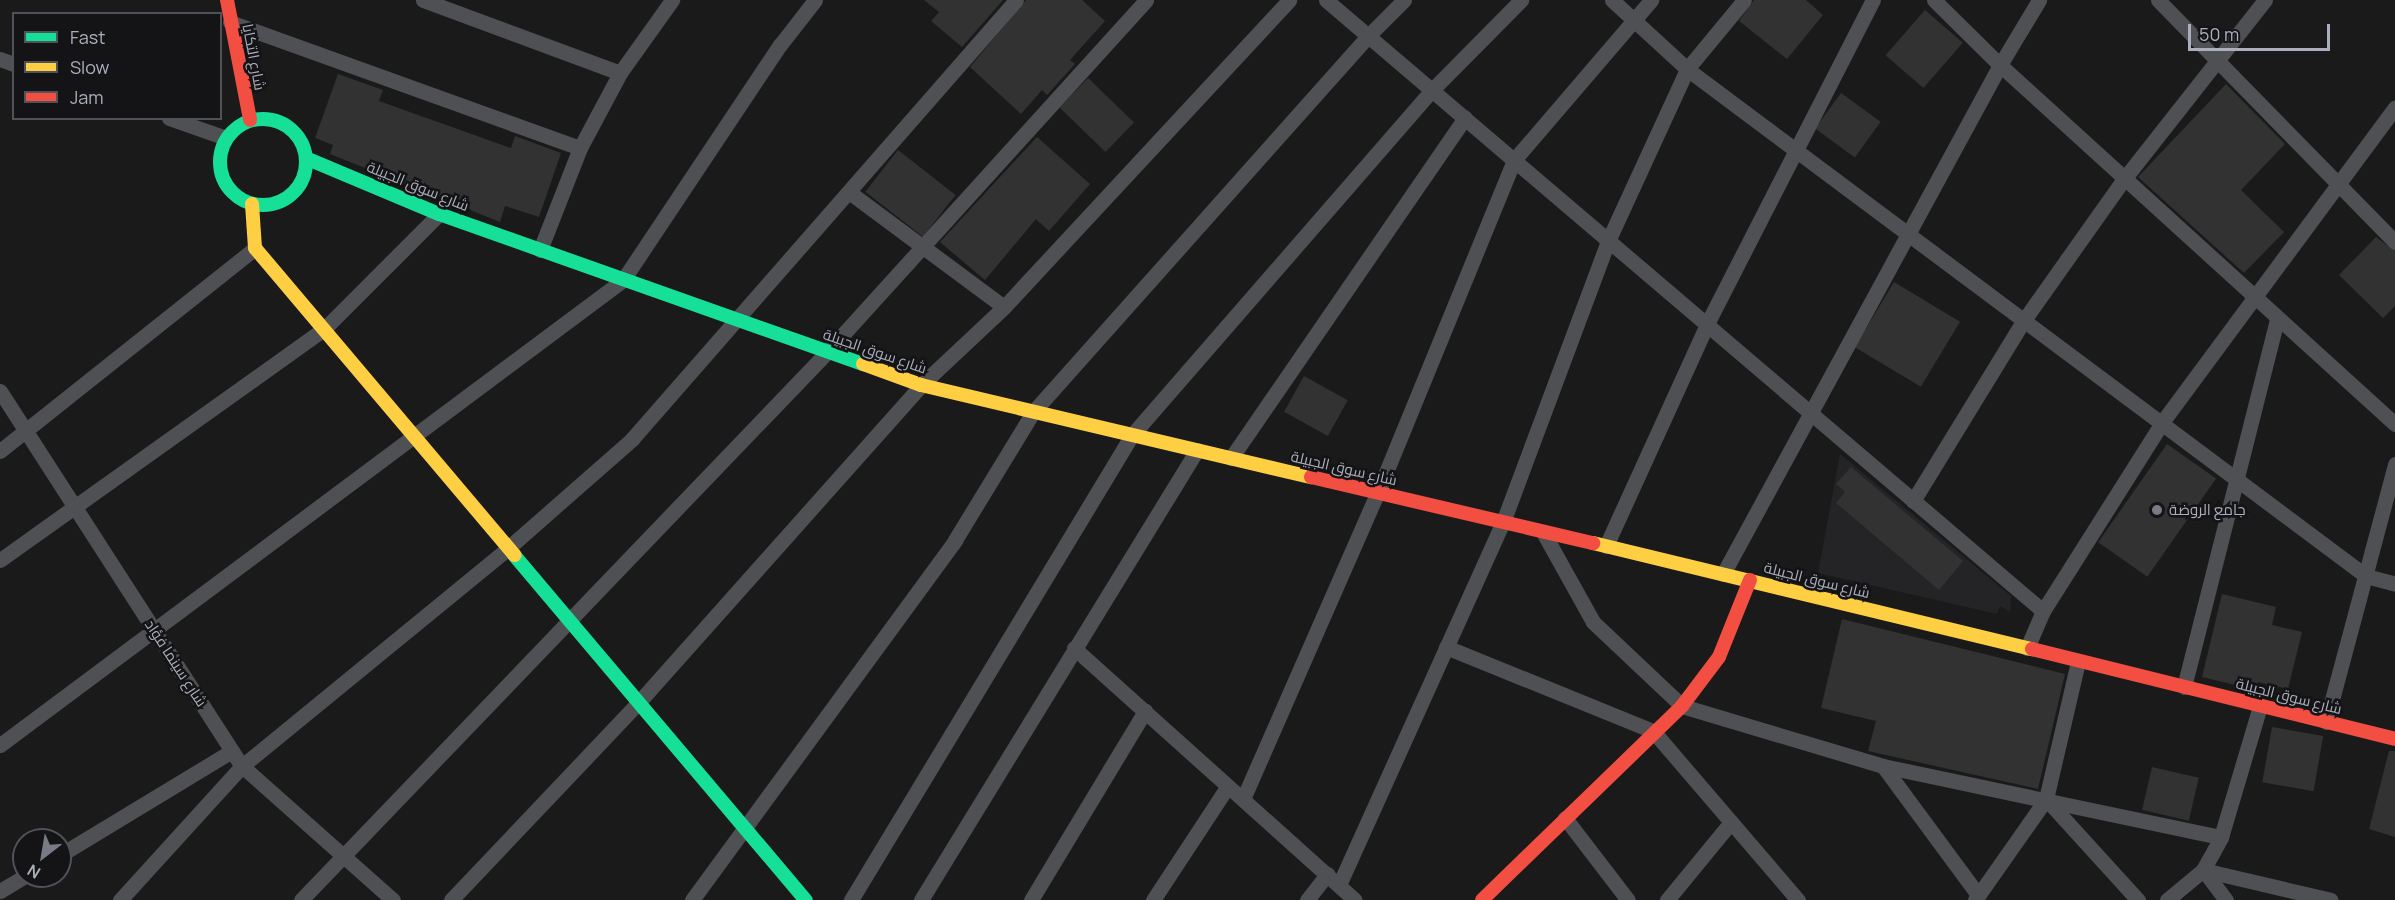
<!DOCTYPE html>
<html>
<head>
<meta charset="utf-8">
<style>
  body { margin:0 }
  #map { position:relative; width:2395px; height:900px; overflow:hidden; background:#1a1a1b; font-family:Manrope,Cairo,sans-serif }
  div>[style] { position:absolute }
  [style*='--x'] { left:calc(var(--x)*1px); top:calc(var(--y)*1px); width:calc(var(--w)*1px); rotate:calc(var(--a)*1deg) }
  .built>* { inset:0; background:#242427 }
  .building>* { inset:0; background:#323233; transform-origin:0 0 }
  .street>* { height:15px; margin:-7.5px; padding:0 7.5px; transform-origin:7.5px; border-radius:7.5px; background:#4e5054 }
  .fast>* { height:14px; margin:-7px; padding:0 7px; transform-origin:7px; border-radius:7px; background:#16e098 }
  .fast>.ring { margin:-7px; padding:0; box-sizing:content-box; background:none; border:14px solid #16e098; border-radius:50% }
  .slow>* { height:14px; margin:-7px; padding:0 7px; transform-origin:7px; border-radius:7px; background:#ffcf43 }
  .jam>* { height:14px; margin:-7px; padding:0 7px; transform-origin:7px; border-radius:7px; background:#f24e42 }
  .dots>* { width:16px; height:16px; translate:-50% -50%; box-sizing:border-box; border:3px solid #141417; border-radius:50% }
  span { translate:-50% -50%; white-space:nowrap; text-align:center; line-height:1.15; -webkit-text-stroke:5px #141417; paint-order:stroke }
  .street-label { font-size:15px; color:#abafbc }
  .poi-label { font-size:15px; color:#abafbc }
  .left { translate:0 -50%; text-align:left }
  .legend { position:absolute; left:12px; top:12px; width:210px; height:108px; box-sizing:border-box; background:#141417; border:2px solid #505259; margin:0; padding:8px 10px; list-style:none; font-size:18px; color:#abafbc }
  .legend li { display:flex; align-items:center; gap:12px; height:30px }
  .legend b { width:30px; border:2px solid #505259 }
  .north { position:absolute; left:12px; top:828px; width:60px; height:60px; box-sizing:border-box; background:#141417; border:2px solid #505259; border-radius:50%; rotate:211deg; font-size:16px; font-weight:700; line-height:24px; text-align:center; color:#abafbc }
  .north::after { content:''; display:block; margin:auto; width:21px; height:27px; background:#787b84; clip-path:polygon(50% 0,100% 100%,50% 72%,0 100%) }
  .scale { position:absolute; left:2188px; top:24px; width:142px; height:27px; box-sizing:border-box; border:3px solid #abafbc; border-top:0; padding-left:8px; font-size:18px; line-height:21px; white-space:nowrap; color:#abafbc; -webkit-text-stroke:4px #141417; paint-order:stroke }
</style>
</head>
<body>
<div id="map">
  <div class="built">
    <i style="clip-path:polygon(1840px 454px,2011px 596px,2010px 612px,2000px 606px,1997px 614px,1818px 573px)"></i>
  </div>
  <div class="building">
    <i style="clip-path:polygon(924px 0,1003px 0,962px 47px,931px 21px,939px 12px)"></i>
    <i style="clip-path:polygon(1026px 0,1082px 0,1105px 21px,1070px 60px,1075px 64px,1047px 95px,1042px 90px,1021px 114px,970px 67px)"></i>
    <i style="clip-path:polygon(1754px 0,1806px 0,1823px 15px,1787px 59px,1739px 21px)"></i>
    <i style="left:1925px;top:10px;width:50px;height:60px;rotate:41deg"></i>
    <i style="clip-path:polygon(338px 74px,383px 90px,379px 101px,511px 148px,515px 136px,561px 153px,539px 217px,505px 206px,500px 222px,330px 154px,333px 145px,315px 138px)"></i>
    <i style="left:1088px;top:78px;width:64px;height:41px;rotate:44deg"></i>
    <i style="clip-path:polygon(2226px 84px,2285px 144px,2241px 190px,2284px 232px,2244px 273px,2138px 177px)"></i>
    <i style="left:1841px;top:93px;width:49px;height:44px;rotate:36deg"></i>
    <i style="clip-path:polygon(1037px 137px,1090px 184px,1049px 231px,1036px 219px,985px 280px,940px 242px)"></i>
    <i style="left:898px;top:150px;width:73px;height:53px;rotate:38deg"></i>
    <i style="clip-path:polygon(2376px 237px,2395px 251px,2395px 306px,2383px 318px,2339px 275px)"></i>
    <i style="left:1894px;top:282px;width:77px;height:76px;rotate:31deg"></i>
    <i style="left:1304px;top:376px;width:50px;height:41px;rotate:29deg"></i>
    <i style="left:2167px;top:444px;width:60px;height:120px;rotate:35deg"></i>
    <i style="clip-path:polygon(1851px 467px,1963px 561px,1939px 590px,1836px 503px,1845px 492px,1836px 484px)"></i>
    <i style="clip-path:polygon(2222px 594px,2276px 607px,2272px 625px,2302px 632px,2288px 689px,2258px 682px,2256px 690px,2202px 677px)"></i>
    <i style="clip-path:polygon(1842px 619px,2065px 674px,2038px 789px,1868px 751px,1876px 721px,1821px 708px)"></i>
    <i style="left:2272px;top:727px;width:52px;height:56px;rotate:10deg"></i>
    <i style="clip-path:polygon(2389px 751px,2395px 751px,2395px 837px,2369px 829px)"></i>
    <i style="left:2152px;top:767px;width:48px;height:44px;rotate:13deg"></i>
  </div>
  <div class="street">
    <i style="--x:423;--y:0;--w:210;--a:20.3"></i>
    <i style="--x:1326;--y:0;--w:942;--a:40.44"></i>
    <i style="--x:1612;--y:0;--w:102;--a:42.6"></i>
    <i style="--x:1687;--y:69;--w:847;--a:36.75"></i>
    <i style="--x:2366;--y:576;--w:30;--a:15"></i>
    <i style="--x:1934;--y:0;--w:93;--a:44.6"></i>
    <i style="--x:2000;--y:65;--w:534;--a:42.27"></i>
    <i style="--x:2158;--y:0;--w:339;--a:45.6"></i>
    <i style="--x:230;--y:22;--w:372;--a:19.8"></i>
    <i style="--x:0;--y:59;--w:15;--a:20"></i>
    <i style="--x:169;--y:118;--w:60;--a:19.3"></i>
    <i style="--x:849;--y:192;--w:193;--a:36.6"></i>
    <i style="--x:540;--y:250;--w:110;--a:-68.6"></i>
    <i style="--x:580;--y:148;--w:85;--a:-61.9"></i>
    <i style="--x:620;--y:73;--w:90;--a:-54.5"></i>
    <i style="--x:0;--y:391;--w:446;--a:57.2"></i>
    <i style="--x:242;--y:766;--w:202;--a:41.6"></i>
    <i style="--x:0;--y:451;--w:326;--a:-38.5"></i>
    <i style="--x:1231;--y:458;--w:413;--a:-55.5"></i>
    <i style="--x:1913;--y:501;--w:212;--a:-58.5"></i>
    <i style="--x:2024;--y:320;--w:173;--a:-54.7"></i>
    <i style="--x:2124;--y:179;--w:228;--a:-51.8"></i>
    <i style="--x:1543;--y:532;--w:103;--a:60.9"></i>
    <i style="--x:1593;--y:622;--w:122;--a:43.3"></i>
    <i style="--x:1682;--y:706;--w:210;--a:16.6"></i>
    <i style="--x:1883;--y:766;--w:345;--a:11.9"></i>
    <i style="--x:1606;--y:546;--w:246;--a:-65.5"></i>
    <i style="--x:1708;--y:322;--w:362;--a:-62.9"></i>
    <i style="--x:0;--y:560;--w:397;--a:-35.5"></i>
    <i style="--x:323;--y:330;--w:164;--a:-45"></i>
    <i style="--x:1723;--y:574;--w:579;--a:-61.44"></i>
    <i style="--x:2000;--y:65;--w:76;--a:-59"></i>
    <i style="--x:1446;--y:647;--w:223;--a:22.1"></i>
    <i style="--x:1653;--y:731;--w:223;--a:49.4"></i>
    <i style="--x:1074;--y:648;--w:377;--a:41.9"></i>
    <i style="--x:2027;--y:648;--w:40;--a:-66.6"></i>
    <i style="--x:2043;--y:611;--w:225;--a:-57.7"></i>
    <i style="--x:2163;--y:421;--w:390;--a:-53.5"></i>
    <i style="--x:2184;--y:687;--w:380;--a:-75.8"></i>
    <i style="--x:2326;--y:722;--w:267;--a:-75"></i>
    <i style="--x:0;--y:745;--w:777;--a:-36.74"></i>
    <i style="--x:623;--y:280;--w:283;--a:-56.3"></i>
    <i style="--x:780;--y:45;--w:57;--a:-52.1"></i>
    <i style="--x:1883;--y:766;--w:160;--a:53.6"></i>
    <i style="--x:1243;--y:799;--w:346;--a:-66.3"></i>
    <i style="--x:1382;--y:482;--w:348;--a:-67.7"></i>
    <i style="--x:1514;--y:160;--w:211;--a:-49.4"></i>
    <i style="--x:2046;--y:799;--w:137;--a:47.7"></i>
    <i style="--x:1565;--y:818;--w:103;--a:52.5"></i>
    <i style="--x:60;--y:855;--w:201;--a:-31.2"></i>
    <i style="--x:1339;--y:885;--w:398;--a:-65.7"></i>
    <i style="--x:1503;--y:522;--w:300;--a:-69.5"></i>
    <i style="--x:1608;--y:241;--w:189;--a:-65.3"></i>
    <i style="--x:1687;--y:69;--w:89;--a:-50.4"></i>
    <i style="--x:0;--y:891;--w:29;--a:-31"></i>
    <i style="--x:120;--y:900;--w:181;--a:-47.7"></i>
    <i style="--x:242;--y:766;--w:343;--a:-39.3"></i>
    <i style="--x:507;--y:549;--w:167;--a:-41.3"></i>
    <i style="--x:632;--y:439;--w:583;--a:-48.82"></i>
    <i style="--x:301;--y:900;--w:760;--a:-46.17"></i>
    <i style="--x:827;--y:352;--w:475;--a:-47.8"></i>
    <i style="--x:451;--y:900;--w:272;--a:-46.5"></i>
    <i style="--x:638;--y:703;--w:426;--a:-48.3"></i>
    <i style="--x:921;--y:385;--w:114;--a:-43.2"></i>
    <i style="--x:1004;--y:307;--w:419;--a:-47.1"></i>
    <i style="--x:692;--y:900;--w:446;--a:-53.8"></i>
    <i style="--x:955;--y:540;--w:150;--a:-58.6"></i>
    <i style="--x:1033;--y:412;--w:504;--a:-48.3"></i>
    <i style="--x:1368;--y:36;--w:51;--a:-45"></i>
    <i style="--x:851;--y:900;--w:543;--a:-58.86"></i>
    <i style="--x:1132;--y:435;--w:457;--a:-49"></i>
    <i style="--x:1432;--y:90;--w:127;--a:-45.3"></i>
    <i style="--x:921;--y:900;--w:528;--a:-58.48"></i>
    <i style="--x:1031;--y:900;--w:221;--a:-58.9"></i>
    <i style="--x:1153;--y:900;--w:136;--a:-56.7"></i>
    <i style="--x:1307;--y:900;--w:33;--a:-52"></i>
    <i style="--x:1667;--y:900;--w:101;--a:-50.6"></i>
    <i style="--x:1975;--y:900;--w:123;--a:-54.9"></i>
    <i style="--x:2046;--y:799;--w:142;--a:-76.9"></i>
    <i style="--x:2167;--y:900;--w:47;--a:-39.8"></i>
    <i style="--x:2203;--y:870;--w:38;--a:-61"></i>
    <i style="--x:2221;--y:837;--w:137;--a:-73.4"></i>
    <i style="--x:2226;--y:900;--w:38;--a:-127"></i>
    <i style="--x:2203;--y:870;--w:131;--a:13.2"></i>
  </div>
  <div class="fast">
    <i class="ring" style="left:220px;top:119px;width:72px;height:72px"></i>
    <i style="--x:308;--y:159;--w:142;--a:22.8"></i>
    <i style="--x:439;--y:214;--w:450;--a:19.5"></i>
    <i style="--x:514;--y:555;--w:452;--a:49.8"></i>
  </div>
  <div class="slow">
    <i style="--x:252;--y:204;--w:44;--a:86.1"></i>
    <i style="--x:255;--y:248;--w:402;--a:49.8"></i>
    <i style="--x:863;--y:364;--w:62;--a:19.9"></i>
    <i style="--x:921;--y:385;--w:401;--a:13.3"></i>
    <i style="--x:1593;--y:543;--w:452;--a:13.6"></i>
  </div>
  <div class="jam">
    <i style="--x:227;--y:0;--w:122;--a:79.1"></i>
    <i style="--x:1311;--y:477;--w:290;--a:13.2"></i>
    <i style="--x:2032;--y:649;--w:374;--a:13.9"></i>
    <i style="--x:1482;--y:900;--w:279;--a:-44.1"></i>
    <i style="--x:1682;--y:706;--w:61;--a:-52.9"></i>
    <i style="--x:1719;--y:657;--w:83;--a:-68.1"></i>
  </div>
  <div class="dots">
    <i style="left:2157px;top:510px;background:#787b84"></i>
  </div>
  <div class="street-label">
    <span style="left:254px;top:57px;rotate:79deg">شارع التكايا</span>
    <span style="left:418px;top:186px;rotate:22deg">شارع سوق الجبيلة</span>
    <span style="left:875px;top:351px;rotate:19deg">شارع سوق الجبيلة</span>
    <span style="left:1344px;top:468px;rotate:13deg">شارع سوق الجبيلة</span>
    <span style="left:1817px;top:580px;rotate:14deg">شارع سوق الجبيلة</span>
    <span style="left:176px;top:663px;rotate:57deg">شارع سينما فؤاد</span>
    <span style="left:2289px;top:696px;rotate:14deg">شارع سوق الجبيلة</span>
  </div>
  <div class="poi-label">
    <span class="left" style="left:2169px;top:510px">جامع الروضة</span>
  </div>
  <ul class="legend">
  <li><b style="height:8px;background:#16e098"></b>Fast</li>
  <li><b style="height:8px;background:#ffcf43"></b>Slow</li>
  <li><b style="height:8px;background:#f24e42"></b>Jam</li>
  </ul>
  <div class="north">N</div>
  <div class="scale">50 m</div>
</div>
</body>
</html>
